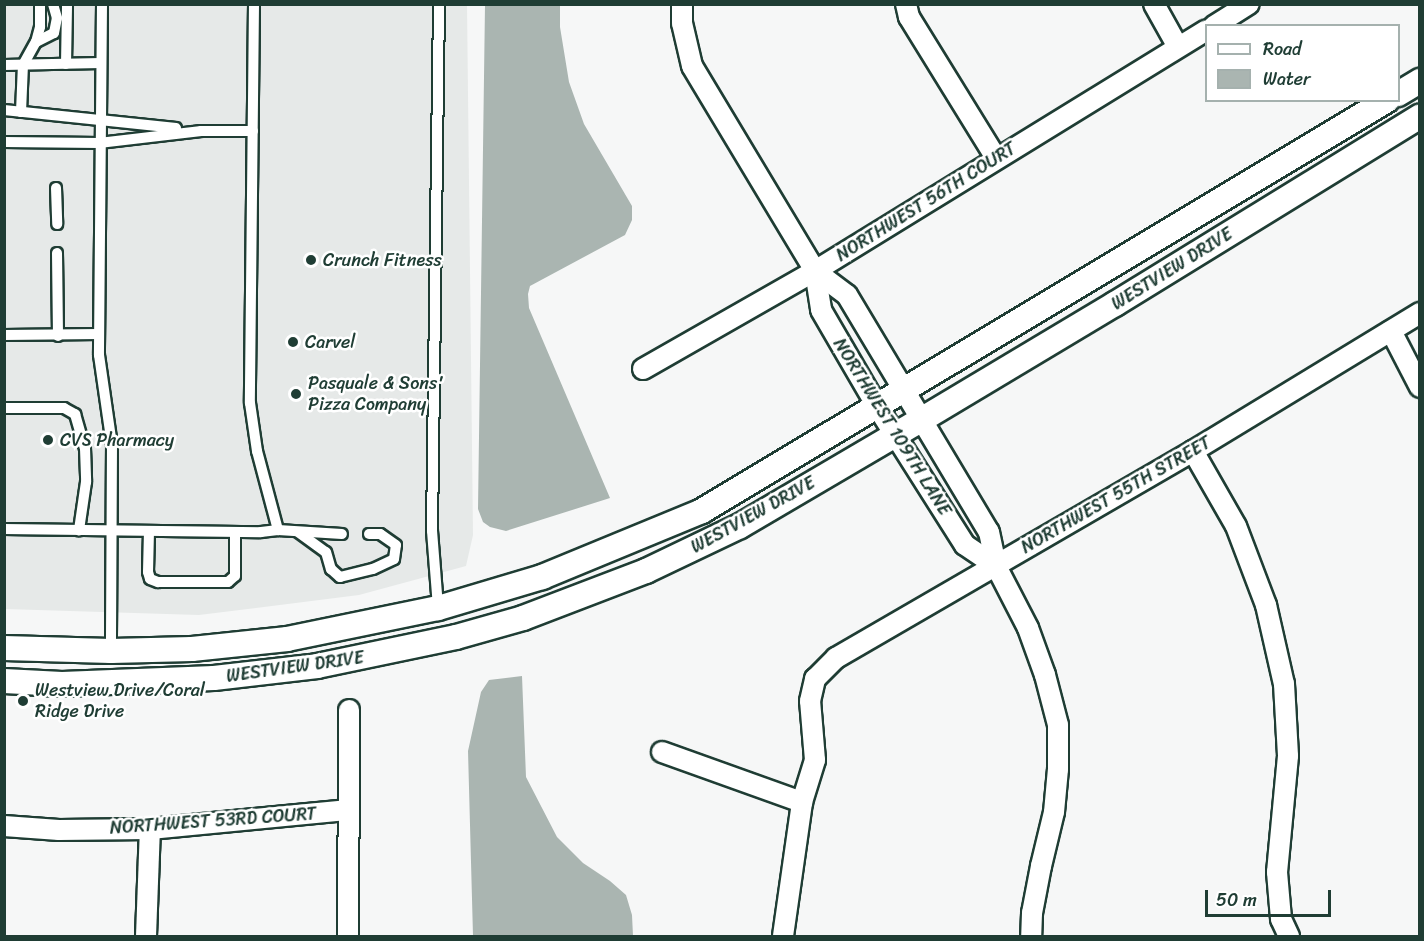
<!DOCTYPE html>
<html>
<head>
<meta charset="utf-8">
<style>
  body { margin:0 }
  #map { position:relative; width:1424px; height:941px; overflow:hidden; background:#f6f7f7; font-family:Sriracha,sans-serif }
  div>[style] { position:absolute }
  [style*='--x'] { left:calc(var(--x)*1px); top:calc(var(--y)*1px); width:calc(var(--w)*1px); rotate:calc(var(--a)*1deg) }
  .built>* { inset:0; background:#e6e9e8 }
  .water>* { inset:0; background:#aab5b1 }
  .roads { filter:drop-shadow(2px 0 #1f3d34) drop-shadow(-2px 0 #1f3d34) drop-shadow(0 2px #1f3d34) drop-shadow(0 -2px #1f3d34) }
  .service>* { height:10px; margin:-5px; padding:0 5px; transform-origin:5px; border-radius:5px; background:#fff }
  .minor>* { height:20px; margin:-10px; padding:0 10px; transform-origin:10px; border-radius:10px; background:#fff }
  .tertiary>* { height:24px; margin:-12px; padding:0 12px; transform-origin:12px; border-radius:12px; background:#fff }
  .dots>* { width:16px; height:16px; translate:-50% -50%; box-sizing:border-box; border:3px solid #fff; border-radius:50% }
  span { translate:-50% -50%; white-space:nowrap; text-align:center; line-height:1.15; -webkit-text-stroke:5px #fff; paint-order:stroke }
  .street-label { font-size:18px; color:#1f3d34 }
  .poi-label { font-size:18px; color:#1f3d34 }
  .left { translate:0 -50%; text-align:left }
  .frame { position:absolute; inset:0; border:6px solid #1f3d34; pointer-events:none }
  .legend { position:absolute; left:1205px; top:24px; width:195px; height:78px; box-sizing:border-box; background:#fff; border:2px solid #a5b1ae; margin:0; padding:8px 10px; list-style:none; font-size:18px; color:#1f3d34 }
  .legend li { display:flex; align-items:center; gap:12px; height:30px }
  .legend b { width:30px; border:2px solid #a5b1ae }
  .scale { position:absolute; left:1205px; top:890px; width:126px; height:27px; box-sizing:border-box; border:3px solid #1f3d34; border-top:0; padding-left:8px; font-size:18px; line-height:21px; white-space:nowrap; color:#1f3d34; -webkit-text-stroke:4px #fff; paint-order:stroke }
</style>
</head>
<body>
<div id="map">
  <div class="built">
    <i style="clip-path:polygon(4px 5px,467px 5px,473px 535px,466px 566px,359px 595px,199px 615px,5px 609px)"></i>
  </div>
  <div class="water">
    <i style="clip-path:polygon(485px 5px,560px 5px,560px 27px,569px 82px,584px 124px,632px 206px,632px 220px,625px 235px,530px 286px,528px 294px,529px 308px,610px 498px,506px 531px,490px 527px,483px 522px,478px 509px)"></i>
    <i style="clip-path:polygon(522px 676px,526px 777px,557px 837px,583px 863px,610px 881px,626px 895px,632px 915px,633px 936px,473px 936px,468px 751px,481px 692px,489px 680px)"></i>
  </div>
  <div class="roads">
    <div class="service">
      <i style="--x:102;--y:4;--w:351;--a:90.5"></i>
      <i style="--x:99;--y:355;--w:91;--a:81.8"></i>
      <i style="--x:112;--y:445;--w:206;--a:90.3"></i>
      <i style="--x:254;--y:4;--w:399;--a:90.6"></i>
      <i style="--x:250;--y:403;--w:49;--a:81.7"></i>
      <i style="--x:257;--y:451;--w:82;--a:75.1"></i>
      <i style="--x:36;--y:42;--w:20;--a:-27"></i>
      <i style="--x:54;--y:33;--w:15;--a:-79"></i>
      <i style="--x:57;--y:18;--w:15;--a:-106"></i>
      <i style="--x:66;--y:64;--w:60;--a:-89"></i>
      <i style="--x:4;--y:65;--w:97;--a:-1.2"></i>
      <i style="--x:4;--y:110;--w:173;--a:6"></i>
      <i style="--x:21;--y:112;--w:47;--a:-87.6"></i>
      <i style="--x:23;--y:65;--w:26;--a:-61"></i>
      <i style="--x:36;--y:42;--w:16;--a:-75"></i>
      <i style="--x:40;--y:27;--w:23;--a:-90"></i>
      <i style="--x:4;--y:142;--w:95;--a:0.6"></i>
      <i style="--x:99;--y:143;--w:103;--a:-6.7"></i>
      <i style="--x:201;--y:131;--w:52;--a:0"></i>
      <i style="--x:56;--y:188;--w:36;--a:88"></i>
      <i style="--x:57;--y:253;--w:83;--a:89.3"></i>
      <i style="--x:4;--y:335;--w:95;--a:-0.6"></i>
      <i style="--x:4;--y:408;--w:60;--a:0"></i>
      <i style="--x:64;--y:408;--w:13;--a:29"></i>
      <i style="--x:75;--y:414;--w:35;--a:74"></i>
      <i style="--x:85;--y:448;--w:34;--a:88"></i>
      <i style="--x:86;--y:482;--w:49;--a:98.3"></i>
      <i style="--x:4;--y:529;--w:257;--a:0.7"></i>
      <i style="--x:261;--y:532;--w:17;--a:-7"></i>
      <i style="--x:278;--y:530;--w:64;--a:3.6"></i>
      <i style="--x:149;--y:531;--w:41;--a:91.4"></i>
      <i style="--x:148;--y:572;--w:7;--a:74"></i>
      <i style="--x:150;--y:579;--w:9;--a:21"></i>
      <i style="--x:158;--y:582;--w:70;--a:0"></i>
      <i style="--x:228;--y:582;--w:9;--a:-41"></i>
      <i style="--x:235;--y:576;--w:44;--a:-90"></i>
      <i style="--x:298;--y:532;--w:34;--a:36"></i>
      <i style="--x:326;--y:552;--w:18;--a:74"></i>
      <i style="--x:331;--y:569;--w:12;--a:42"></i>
      <i style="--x:340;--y:577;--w:34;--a:-14"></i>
      <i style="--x:373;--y:569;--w:23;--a:-25"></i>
      <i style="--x:394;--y:559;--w:14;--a:-82"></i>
      <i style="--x:396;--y:545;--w:19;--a:-145"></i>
      <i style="--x:380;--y:534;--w:11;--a:180"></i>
      <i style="--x:438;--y:607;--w:76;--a:-94.5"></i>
      <i style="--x:432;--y:531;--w:527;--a:-89.24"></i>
    </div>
    <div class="minor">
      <i style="--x:682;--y:4;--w:19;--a:90"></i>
      <i style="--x:682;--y:23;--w:44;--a:76.9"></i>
      <i style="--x:692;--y:66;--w:239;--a:59"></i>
      <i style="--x:815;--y:271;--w:39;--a:81"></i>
      <i style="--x:821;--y:310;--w:113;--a:59.8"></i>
      <i style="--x:878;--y:408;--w:162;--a:57.6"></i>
      <i style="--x:965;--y:545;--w:37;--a:34"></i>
      <i style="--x:906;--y:4;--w:13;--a:77"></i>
      <i style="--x:909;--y:17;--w:166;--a:58.3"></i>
      <i style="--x:1154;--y:4;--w:49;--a:60.8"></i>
      <i style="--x:1214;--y:26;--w:41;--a:-32.2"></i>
      <i style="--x:815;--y:271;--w:40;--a:37"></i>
      <i style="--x:847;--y:295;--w:276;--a:59.1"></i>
      <i style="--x:989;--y:532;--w:35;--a:78"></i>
      <i style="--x:996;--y:566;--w:70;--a:62.7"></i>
      <i style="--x:1028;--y:628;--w:50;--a:70.1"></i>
      <i style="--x:1045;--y:675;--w:52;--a:75.4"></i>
      <i style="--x:1058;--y:725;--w:44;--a:90"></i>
      <i style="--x:1058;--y:769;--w:43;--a:95.3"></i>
      <i style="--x:1054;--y:812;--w:56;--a:103.5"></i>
      <i style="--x:1041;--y:866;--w:48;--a:100.8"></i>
      <i style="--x:1032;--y:913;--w:23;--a:92"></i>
      <i style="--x:1391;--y:331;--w:63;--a:62.6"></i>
      <i style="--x:643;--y:369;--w:198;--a:-29.7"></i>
      <i style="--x:815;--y:271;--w:459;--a:-31.6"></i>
      <i style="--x:1193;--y:451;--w:86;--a:60.2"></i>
      <i style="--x:1236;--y:526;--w:85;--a:69.2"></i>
      <i style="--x:1266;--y:605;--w:81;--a:77.2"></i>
      <i style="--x:1284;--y:684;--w:72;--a:86.8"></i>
      <i style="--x:1288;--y:756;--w:117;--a:95.4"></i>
      <i style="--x:1277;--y:872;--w:47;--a:85.1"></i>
      <i style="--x:1281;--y:919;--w:19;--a:65"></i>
      <i style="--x:662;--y:752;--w:149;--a:19.7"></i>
      <i style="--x:4;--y:826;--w:55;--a:4.2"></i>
      <i style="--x:59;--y:830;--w:91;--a:-0.6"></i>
      <i style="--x:150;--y:829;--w:200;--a:-5.5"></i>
      <i style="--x:146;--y:936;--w:107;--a:-87.9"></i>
      <i style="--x:348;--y:936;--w:226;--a:-89.7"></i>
      <i style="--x:783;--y:936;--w:135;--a:-81.9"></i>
      <i style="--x:802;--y:802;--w:44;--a:-72.8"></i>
      <i style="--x:815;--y:760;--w:59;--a:-94.8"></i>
      <i style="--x:810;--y:701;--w:23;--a:-77"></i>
      <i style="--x:815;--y:679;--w:30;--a:-45"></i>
      <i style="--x:836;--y:658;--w:413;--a:-30.1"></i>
      <i style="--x:1193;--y:451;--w:266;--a:-31.3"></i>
    </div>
    <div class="tertiary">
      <i style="--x:1398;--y:94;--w:26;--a:-31"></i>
      <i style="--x:4;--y:648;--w:107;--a:1.6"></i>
      <i style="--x:111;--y:651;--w:81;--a:-1.4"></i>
      <i style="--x:192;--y:649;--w:96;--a:-6"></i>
      <i style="--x:287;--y:639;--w:154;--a:-11.6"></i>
      <i style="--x:438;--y:608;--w:109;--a:-16.6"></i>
      <i style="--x:542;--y:577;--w:173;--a:-22.4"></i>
      <i style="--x:702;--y:511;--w:799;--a:-30.96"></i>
      <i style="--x:4;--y:681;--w:58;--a:3"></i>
      <i style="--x:62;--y:684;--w:152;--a:-2.3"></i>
      <i style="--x:214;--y:678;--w:104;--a:-6.6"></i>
      <i style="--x:317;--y:666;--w:142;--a:-11.8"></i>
      <i style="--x:456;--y:637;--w:70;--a:-15.8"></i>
      <i style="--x:523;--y:618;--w:132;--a:-20.9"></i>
      <i style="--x:646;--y:571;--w:104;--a:-25.6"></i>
      <i style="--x:740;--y:526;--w:210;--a:-30.4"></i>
      <i style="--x:921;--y:420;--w:226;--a:-30.9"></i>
      <i style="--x:1115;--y:304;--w:358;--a:-31.6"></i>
    </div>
  </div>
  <div class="dots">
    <i style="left:311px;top:260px;background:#1f3d34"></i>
    <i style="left:293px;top:342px;background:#1f3d34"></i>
    <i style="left:296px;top:394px;background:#1f3d34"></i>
    <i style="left:48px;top:440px;background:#1f3d34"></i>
    <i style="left:23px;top:701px;background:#1f3d34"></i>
  </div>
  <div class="street-label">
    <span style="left:926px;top:202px;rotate:-32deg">NORTHWEST 56TH COURT</span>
    <span style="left:1172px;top:269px;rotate:-32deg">WESTVIEW DRIVE</span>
    <span style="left:892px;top:427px;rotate:58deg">NORTHWEST 109TH LANE</span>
    <span style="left:1116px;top:495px;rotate:-30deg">NORTHWEST 55TH STREET</span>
    <span style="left:753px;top:515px;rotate:-29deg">WESTVIEW DRIVE</span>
    <span style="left:295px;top:667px;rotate:-8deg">WESTVIEW DRIVE</span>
    <span style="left:213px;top:821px;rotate:-4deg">NORTHWEST 53RD COURT</span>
  </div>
  <div class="poi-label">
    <span class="left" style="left:323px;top:260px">Crunch Fitness</span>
    <span class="left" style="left:305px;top:342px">Carvel</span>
    <span class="left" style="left:308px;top:394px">Pasquale &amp; Sons'<br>Pizza Company</span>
    <span class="left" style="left:60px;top:440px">CVS Pharmacy</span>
    <span class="left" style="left:35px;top:701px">Westview Drive/Coral<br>Ridge Drive</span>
  </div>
  <div class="frame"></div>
  <ul class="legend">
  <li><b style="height:8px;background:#fff"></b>Road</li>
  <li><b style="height:16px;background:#aab5b1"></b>Water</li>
  </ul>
  <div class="scale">50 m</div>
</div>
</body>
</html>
